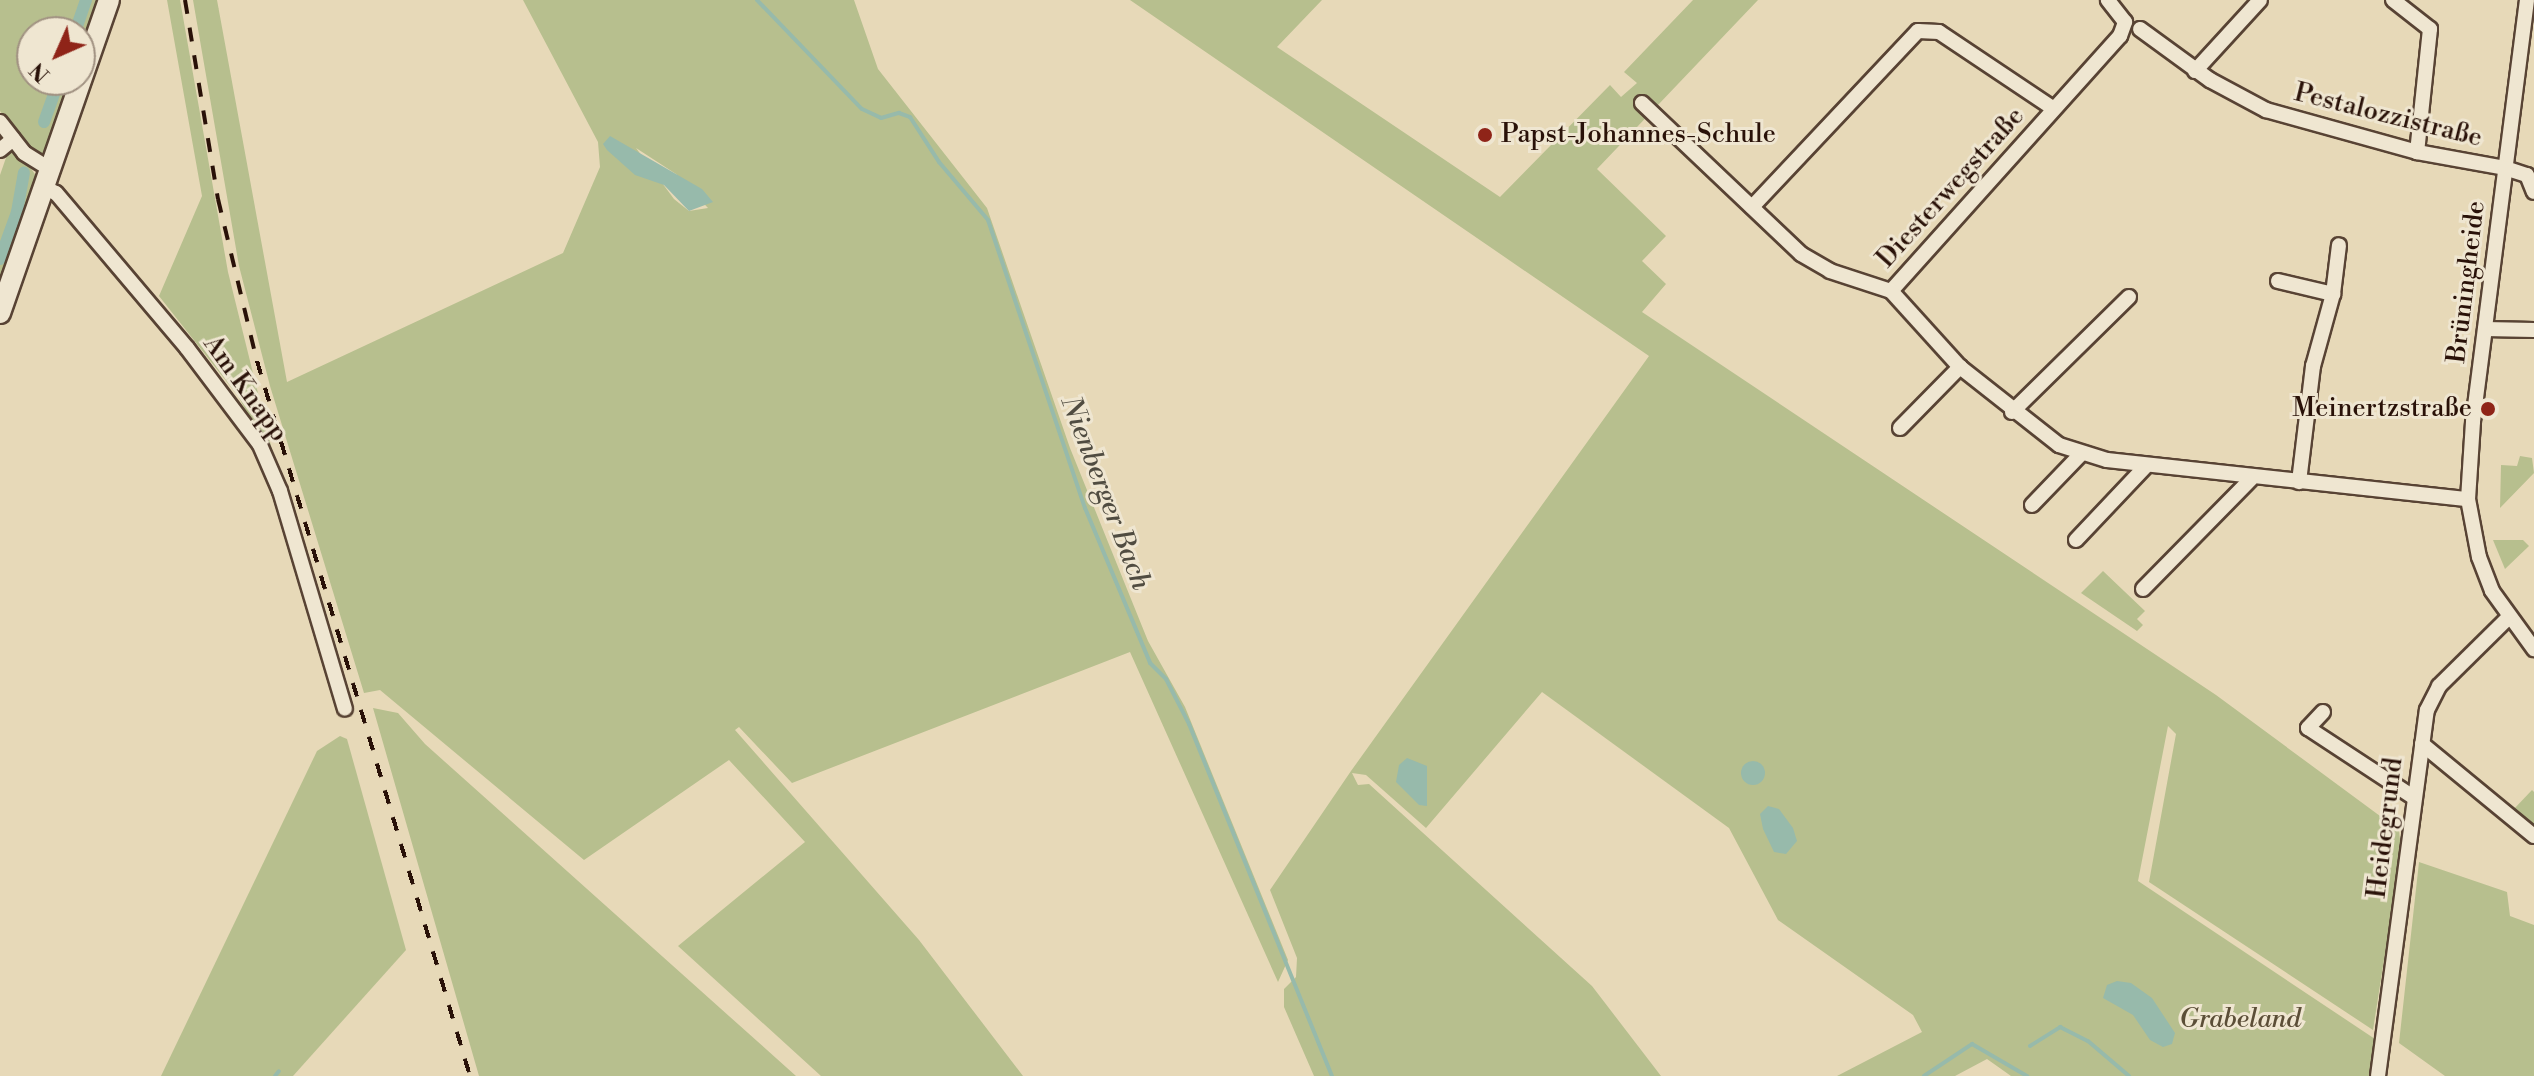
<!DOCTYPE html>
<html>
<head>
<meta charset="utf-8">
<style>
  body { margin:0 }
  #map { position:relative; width:2534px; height:1076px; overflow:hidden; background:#e7d9b8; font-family:"Libre Bodoni",serif }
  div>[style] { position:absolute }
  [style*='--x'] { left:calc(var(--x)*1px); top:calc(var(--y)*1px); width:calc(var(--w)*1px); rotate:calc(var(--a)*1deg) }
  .green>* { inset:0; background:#b7bf8e }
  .water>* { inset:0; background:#97baab }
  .round { border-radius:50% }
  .stream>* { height:4px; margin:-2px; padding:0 2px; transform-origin:2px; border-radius:2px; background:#97baab }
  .canal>* { height:12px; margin:-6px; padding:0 6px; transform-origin:6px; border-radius:6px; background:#97baab }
  .roads { filter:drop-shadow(2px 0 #584334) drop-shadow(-2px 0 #584334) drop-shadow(0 2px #584334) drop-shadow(0 -2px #584334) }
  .street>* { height:14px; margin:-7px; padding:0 7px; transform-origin:7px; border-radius:7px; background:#efe6d1 }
  .secondary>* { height:20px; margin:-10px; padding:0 10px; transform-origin:10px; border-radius:10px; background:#efe6d1 }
  .rail>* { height:4px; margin-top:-2px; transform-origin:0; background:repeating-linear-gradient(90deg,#291108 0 14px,transparent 0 28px) }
  .dots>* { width:22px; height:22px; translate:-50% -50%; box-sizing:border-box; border:4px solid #efe6d1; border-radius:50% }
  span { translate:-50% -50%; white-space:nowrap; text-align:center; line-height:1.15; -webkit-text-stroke:6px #efe6d1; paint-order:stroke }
  .street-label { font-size:26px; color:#291108 }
  .poi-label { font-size:26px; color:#291108 }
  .left { translate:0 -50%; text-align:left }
  .right { translate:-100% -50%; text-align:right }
  .park-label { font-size:26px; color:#5b4e37; font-style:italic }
  .water-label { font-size:28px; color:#504c41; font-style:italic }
  .north { position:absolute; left:16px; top:16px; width:80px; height:80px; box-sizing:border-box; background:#efe6d1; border:2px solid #a09181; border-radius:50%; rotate:225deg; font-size:22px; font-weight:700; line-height:32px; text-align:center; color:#291108 }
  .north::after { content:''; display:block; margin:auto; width:28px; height:36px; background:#8f2418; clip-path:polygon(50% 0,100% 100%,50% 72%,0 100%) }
</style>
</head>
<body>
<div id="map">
  <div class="green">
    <i style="clip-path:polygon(0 0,101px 0,80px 60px,80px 32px,32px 32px,32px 80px,73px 80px,44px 156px,26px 146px,0 111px)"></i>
    <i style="clip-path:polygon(167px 0,180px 0,228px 272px,276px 466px,238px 396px,159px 296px,202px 196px)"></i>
    <i style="clip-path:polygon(evenodd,193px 0,217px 0,287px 382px,563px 253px,600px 167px,598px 142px,523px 0,854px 0,878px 69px,987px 208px,1070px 448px,1148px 641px,1185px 707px,1288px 960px,1278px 982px,1130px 652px,792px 783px,739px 727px,735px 730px,919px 940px,1023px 1076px,821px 1076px,678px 946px,805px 842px,729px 760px,584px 860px,380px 690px,364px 693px,270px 386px,239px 266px,193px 0,636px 148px,676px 174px,708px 208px,689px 211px,674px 199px,636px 148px)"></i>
    <i style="clip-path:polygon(1130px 0,1322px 0,1277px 47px,1500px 197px,1610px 85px,1621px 97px,1637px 83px,1624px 72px,1693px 0,1758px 0,1597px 169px,1666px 236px,1642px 261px,1666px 284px,1642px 312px,2216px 695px,2399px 830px,2401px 851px,2373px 1030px,2149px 882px,2176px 734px,2168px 726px,2138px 881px,2387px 1047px,2384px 1076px,2011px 1076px,1987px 1059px,1955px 1076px,1837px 1076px,1922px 1032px,1913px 1015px,1778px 920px,1729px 828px,1542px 692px,1426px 828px,1366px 775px,1352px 773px,1358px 785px,1369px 784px,1592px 986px,1661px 1076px,1314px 1076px,1284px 1007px,1284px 989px,1296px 977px,1297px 958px,1270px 890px,1351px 771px,1649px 356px)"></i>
    <i style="clip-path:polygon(8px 152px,23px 157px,39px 180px,0 290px,0 175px)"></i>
    <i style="clip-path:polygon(2520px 456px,2532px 458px,2534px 473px,2500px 508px,2501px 465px,2517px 466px)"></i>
    <i style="clip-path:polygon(2493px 540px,2523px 540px,2529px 546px,2505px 569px)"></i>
    <i style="clip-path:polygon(2103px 571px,2145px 611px,2137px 619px,2143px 625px,2137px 631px,2081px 593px)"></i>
    <i style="clip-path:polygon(373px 708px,398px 713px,425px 744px,796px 1076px,479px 1076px)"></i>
    <i style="clip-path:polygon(340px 736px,347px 739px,406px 950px,293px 1076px,161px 1076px,317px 751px)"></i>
    <i style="clip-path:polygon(2532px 790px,2534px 792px,2534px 826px,2513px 810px)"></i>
    <i style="clip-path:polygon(2419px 862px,2507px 892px,2510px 916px,2534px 925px,2534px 1076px,2445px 1076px,2399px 1043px)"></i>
  </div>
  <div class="water">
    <i style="clip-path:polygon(610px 136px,702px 189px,713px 202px,689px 211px,664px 185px,635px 175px,607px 150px,603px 144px)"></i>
    <i style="clip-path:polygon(1407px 758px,1427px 766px,1427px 806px,1419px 805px,1396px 782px,1399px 765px)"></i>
    <i class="round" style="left:1741px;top:761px;width:24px;height:24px"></i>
    <i style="clip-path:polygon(1768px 806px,1779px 809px,1793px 828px,1797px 841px,1786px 854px,1774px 852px,1763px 829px,1760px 814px)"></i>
    <i style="clip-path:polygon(2117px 981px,2131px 983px,2152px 998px,2175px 1033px,2172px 1044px,2163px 1047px,2150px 1040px,2133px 1015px,2103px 998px,2107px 985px)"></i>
  </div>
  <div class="stream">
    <i style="--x:757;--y:0;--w:151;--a:46.1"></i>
    <i style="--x:862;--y:109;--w:21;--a:25"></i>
    <i style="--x:881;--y:118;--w:19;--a:-16"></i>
    <i style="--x:899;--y:113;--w:12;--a:20"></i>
    <i style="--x:910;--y:117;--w:54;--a:57.2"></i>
    <i style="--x:939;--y:162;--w:76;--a:49.8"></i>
    <i style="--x:988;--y:220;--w:304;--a:71.4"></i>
    <i style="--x:1085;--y:508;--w:168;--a:67.2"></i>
    <i style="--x:1150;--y:663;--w:23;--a:45"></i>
    <i style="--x:1166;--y:679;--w:51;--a:62.9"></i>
    <i style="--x:1189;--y:724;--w:380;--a:67.9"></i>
    <i style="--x:2030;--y:1046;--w:36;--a:-32"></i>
    <i style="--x:2060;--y:1027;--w:31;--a:27"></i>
    <i style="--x:2088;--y:1041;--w:54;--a:40.5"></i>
    <i style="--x:275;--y:1076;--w:6;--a:-51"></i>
    <i style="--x:1924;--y:1076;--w:58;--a:-33.7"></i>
    <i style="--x:1972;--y:1044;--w:64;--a:30.2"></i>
  </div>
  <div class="canal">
    <i style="--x:75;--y:32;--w:34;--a:-71"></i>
    <i style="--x:44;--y:122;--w:45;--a:-70.3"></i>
    <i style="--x:0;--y:259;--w:50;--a:-70.1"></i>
    <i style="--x:17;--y:212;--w:40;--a:-80"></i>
  </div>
  <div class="roads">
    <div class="street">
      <i style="--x:2393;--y:0;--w:47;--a:38.1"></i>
      <i style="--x:2430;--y:29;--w:124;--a:96"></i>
      <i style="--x:2527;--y:0;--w:425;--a:97.3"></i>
      <i style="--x:2473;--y:422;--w:77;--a:93.7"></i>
      <i style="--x:2468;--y:499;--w:59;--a:79.3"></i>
      <i style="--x:2479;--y:557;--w:36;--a:69"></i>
      <i style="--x:2492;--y:591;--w:72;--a:54.1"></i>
      <i style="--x:2140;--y:29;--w:87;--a:36.1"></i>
      <i style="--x:2210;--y:80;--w:64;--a:28.2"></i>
      <i style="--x:2266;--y:110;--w:157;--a:15.5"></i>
      <i style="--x:2417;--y:152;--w:89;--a:10.3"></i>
      <i style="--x:2505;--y:168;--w:23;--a:18"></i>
      <i style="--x:2527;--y:175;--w:18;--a:68"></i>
      <i style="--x:2195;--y:71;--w:96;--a:-47.5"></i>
      <i style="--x:1642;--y:103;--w:219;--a:43.5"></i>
      <i style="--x:1801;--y:254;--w:34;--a:30"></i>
      <i style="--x:1830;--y:271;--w:64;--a:18.2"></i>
      <i style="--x:1891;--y:291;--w:343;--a:-48.1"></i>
      <i style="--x:2120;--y:36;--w:15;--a:-70"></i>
      <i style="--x:2125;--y:22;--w:28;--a:-128"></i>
      <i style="--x:0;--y:122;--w:39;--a:52"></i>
      <i style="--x:24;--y:153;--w:31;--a:32"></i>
      <i style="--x:0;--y:150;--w:17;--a:-40"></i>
      <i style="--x:44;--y:187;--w:13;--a:27"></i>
      <i style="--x:56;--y:193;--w:203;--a:49.8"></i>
      <i style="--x:187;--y:348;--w:121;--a:53"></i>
      <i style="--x:260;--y:445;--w:50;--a:66.5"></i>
      <i style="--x:280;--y:491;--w:227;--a:73.4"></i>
      <i style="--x:1752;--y:207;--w:242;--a:-46.7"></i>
      <i style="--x:1918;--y:31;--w:21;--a:3"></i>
      <i style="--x:1939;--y:32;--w:138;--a:33.8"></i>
      <i style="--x:2278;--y:281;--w:57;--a:13.3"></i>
      <i style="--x:2333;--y:294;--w:75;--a:105.5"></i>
      <i style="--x:2313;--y:366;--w:117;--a:96.9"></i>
      <i style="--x:1891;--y:291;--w:103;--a:47.8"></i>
      <i style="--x:1960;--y:367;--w:126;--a:38.2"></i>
      <i style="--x:2059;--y:445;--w:50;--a:17.4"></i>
      <i style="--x:2107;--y:460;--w:363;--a:6.2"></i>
      <i style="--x:2333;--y:294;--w:49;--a:-83"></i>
      <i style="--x:2485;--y:329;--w:49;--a:1.2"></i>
      <i style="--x:2012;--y:412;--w:164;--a:-44.5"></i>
      <i style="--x:1900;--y:428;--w:86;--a:-45.5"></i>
      <i style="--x:2032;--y:505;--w:72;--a:-46.1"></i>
      <i style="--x:2076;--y:540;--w:102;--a:-46.6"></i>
      <i style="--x:2143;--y:589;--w:154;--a:-45.5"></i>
      <i style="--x:2323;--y:712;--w:22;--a:133"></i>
      <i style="--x:2308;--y:728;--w:126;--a:33.3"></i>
      <i style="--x:2422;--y:744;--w:145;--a:39.4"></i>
      <i style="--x:2378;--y:1076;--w:369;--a:-82.4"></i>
      <i style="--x:2427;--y:710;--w:27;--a:-63"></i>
      <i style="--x:2439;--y:686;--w:97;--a:-44.6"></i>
    </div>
    <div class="secondary">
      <i style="--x:0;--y:313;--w:331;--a:-70.8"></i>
    </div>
  </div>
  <div class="rail">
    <i style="--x:185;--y:0;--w:202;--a:80.6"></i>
    <i style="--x:218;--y:199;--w:167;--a:76.5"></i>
    <i style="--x:257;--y:361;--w:746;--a:73.41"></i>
  </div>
  <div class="dots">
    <i style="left:1485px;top:135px;background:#8f2418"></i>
    <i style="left:2488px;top:409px;background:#8f2418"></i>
  </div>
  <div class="street-label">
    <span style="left:2388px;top:116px;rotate:14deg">Pestalozzistraße</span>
    <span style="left:1951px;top:188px;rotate:-48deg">Diesterwegstraße</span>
    <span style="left:2467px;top:282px;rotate:-83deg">Brüningheide</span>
    <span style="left:245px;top:389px;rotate:54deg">Am Knapp</span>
    <span style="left:2386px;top:828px;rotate:-83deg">Heidegrund</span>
  </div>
  <div class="poi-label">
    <span class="left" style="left:1501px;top:135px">Papst-Johannes-Schule</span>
    <span class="right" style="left:2472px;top:409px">Meinertzstraße</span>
  </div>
  <div class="park-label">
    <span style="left:2240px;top:1020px">Grabeland</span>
  </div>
  <div class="water-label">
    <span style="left:1105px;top:493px;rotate:69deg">Nienberger Bach</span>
  </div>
  <div class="north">N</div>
</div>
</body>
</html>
